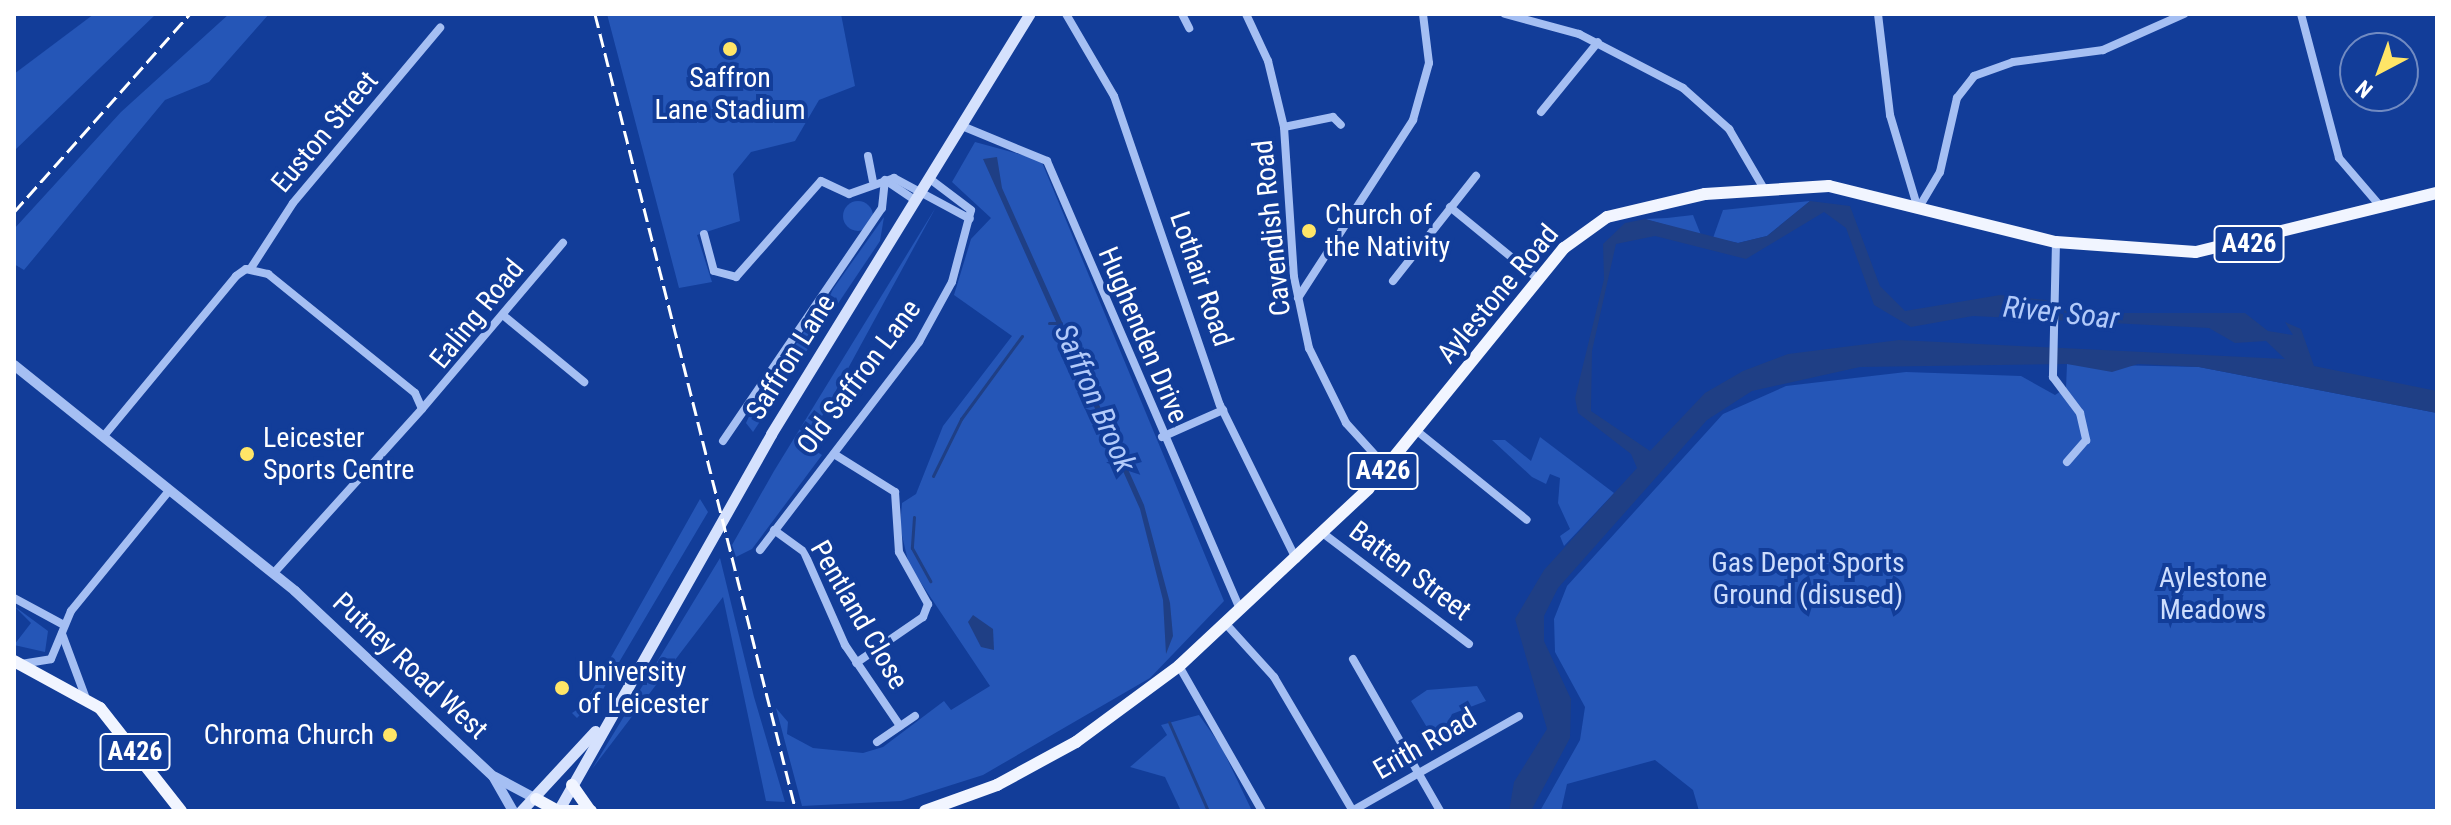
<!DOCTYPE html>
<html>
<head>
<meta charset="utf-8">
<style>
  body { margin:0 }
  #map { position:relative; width:2451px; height:825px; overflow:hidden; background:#123d99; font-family:"Roboto Condensed",sans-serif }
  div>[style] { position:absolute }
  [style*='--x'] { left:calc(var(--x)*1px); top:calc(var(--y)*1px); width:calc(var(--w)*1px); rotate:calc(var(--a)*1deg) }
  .green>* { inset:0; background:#2556b7 }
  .round { border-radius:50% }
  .water>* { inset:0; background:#1f3f85 }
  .stream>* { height:3px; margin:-1.5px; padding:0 1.5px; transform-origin:1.5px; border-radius:1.5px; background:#1f3f85 }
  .minor>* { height:8px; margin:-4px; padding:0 4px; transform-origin:4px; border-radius:4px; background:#a5bff3 }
  .tertiary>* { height:10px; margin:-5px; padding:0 5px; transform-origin:5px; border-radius:5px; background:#a5bff3 }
  .secondary>* { height:11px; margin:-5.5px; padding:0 5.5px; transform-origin:5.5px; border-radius:5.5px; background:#d5e1fd }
  .primary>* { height:12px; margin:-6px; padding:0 6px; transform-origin:6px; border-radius:6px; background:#f1f5ff }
  .rail>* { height:3px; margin-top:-1.5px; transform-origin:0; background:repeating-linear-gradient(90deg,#fff 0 14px,transparent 0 20px) }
  .dots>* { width:22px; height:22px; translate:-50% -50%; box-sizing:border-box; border:4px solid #123d99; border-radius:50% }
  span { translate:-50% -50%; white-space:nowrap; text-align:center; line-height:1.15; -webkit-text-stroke:8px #123d99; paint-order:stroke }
  .shield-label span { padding:2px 6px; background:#123d99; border:2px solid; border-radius:6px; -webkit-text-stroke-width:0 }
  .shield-label { font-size:26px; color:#fff; font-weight:700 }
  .poi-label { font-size:28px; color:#fff }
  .left { translate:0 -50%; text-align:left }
  .right { translate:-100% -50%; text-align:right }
  .street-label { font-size:28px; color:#fff }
  .park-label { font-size:28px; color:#cdddfd }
  .water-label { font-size:30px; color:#b2cafa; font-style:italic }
  .frame { position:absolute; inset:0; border:16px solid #fff; pointer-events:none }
  .north { position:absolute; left:2339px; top:32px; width:80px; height:80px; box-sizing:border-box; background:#123d99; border:2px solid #718bc2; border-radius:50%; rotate:221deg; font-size:22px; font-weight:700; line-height:32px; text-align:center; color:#fff }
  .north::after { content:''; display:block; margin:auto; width:28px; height:36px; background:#ffe567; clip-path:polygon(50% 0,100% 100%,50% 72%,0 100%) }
</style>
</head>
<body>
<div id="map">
  <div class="green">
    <i style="clip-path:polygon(94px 14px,156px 14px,14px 151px,14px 74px)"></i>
    <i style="clip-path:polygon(229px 14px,269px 14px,209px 82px,165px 100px,24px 270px,14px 264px,14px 229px,121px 112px)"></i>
    <i style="clip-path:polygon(607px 14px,841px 14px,855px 86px,819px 100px,795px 141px,751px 152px,733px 174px,740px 221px,697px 235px,712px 282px,679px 288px)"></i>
    <i style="clip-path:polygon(975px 142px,1041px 160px,1224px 601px,1150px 678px,983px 775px,901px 801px,802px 806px,776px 708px,788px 722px,787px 734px,813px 748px,863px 753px,883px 747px,944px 701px,951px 710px,990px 686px,909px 565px,900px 527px,902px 503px,916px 494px,943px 426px,1012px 336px,954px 295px,971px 239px,991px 218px,952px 182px)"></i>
    <i style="clip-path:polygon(1810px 201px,1767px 236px,1738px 243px,1713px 238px,1723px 210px)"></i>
    <i class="round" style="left:843px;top:201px;width:30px;height:30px"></i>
    <i style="clip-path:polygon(936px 207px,815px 429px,808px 446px,822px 455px,752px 549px,736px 557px,732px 545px,774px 471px)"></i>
    <i style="clip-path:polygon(1693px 215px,1701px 235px,1645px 219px,1667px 218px)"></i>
    <i style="clip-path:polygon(884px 217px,880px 241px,835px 308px,828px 300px,833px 289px)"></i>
    <i style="clip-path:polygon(816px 314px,825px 323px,753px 432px,746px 423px,753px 408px)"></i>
    <i style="clip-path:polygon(2067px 364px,2199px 367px,2437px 413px,2437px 811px,1699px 811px,1693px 790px,1655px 760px,1567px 784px,1561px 811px,1540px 811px,1580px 740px,1585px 707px,1555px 652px,1554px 619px,1567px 586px,1723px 414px,1786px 386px,1906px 372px,2021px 376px,2055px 395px,2066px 388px)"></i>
    <i style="clip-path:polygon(1540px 437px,1614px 493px,1564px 546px,1560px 536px,1570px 529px,1558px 503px,1560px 478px,1550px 474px,1546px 484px,1532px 477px,1492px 440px,1505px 440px,1531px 461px)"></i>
    <i style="clip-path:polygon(700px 499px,708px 512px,602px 691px,577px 718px,572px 713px,584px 705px)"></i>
    <i style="clip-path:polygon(720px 558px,754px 697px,785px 802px,766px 801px,723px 597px,592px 769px)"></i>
    <i style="clip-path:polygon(14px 606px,48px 631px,45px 652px,14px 645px,31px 623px)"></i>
    <i style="clip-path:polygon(1477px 686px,1486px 701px,1452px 714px,1441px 738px,1431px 734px,1411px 701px,1427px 690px)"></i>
    <i style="clip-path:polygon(1199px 715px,1221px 746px,1252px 811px,1181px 811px,1165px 777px,1130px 767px,1167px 735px,1161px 725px)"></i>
  </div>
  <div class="water">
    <i style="clip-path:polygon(997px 157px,1002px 188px,1144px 505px,1170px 603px,1173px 636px,1166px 654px,1163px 600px,1140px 509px,983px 159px)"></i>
    <i style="clip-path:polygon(evenodd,1810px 201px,1850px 206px,1880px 286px,1905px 311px,2000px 295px,2046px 300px,2070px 313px,2245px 313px,2268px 331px,2293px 335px,2285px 322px,2301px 329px,2314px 366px,2437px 391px,2437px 413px,2199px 367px,2138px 364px,2112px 372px,2067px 364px,1860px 367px,1752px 391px,1707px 420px,1558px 588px,1544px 616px,1544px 641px,1571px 699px,1570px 738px,1531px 811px,1509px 811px,1514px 782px,1547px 729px,1515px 619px,1544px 570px,1637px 468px,1631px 454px,1578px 413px,1575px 398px,1604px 279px,1603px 244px,1625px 223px,1645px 219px,1738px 243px,1767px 236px,1810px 201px,1824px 212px,1846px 228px,1874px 305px,1911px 327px,1973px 316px,2209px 328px,2235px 343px,2266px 341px,2285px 359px,1899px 340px,1788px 354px,1743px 371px,1705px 393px,1650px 451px,1591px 411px,1592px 351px,1616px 244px,1655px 236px,1746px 259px,1824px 212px)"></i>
    <i style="clip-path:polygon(973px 615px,993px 629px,994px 650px,981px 647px,968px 622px)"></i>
  </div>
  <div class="stream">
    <i style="--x:1049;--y:323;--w:12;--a:0"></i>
    <i style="--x:933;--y:476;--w:64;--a:-63.8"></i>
    <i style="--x:961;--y:419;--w:103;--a:-53.7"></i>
    <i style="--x:914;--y:517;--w:31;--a:94"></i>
    <i style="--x:912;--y:548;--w:38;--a:61"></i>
    <i style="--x:1169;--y:722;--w:97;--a:66.3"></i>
  </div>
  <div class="minor">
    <i style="--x:1066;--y:14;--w:95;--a:59.7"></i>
    <i style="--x:1114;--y:96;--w:327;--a:71.1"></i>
    <i style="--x:1220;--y:405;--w:172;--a:63.7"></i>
    <i style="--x:1182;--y:14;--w:16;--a:63"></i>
    <i style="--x:1246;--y:14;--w:52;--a:64.9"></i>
    <i style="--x:1268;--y:61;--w:68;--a:76.4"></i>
    <i style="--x:1284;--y:127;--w:150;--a:86.2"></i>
    <i style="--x:1294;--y:277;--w:73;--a:78.1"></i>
    <i style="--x:1309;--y:348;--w:84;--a:63.7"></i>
    <i style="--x:1346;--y:423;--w:59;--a:47.7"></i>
    <i style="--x:1505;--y:14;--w:77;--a:15.1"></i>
    <i style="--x:1579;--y:34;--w:117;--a:27.4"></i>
    <i style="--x:1683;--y:88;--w:62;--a:41.7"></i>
    <i style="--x:1729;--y:129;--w:69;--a:59.7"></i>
    <i style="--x:1878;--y:14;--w:102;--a:83.2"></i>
    <i style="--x:1890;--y:115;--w:98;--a:73.4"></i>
    <i style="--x:2301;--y:14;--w:149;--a:75.2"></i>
    <i style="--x:2339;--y:158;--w:65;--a:49.4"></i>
    <i style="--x:1541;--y:112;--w:90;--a:-50.8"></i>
    <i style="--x:962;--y:126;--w:92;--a:22.4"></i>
    <i style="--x:1047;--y:161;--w:489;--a:66.7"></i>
    <i style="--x:1284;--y:127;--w:50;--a:-11.5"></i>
    <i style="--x:1333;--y:117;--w:11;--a:45"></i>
    <i style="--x:868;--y:156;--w:25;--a:79"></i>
    <i style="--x:885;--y:180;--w:37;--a:34"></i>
    <i style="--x:1450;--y:207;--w:114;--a:39.3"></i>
    <i style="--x:1918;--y:209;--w:43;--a:-59.3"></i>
    <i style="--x:1940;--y:172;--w:76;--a:-77.1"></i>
    <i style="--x:1957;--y:98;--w:28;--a:-52"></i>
    <i style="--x:1974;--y:76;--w:41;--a:-19.7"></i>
    <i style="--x:2013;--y:62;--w:91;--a:-7.6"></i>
    <i style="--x:2103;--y:50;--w:89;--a:-24"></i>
    <i style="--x:704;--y:234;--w:38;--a:75"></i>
    <i style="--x:714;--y:271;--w:23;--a:15"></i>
    <i style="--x:736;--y:277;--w:128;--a:-48.5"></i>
    <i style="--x:821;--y:181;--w:31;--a:25"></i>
    <i style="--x:849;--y:194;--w:48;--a:-19.6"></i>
    <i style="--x:894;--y:178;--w:86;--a:28.3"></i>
    <i style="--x:2056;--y:242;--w:135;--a:91.3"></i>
    <i style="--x:2053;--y:377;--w:45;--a:53.1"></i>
    <i style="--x:2080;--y:413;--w:28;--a:77"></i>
    <i style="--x:2086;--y:440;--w:29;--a:131"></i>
    <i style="--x:251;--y:268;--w:77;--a:-57.1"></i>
    <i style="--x:293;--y:203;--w:229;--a:-50"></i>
    <i style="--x:1393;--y:281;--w:134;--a:-51.7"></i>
    <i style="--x:1298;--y:298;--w:212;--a:-57.1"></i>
    <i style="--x:1413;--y:120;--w:59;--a:-74.3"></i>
    <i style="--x:1429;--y:63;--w:49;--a:-97"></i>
    <i style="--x:504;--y:316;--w:104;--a:39.5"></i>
    <i style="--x:422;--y:409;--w:218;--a:-49.7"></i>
    <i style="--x:1417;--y:431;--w:141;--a:39"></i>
    <i style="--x:103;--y:437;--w:209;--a:-50.4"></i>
    <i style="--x:236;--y:276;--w:12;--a:-35"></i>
    <i style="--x:246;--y:269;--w:23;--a:13"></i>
    <i style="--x:268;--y:274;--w:189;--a:39"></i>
    <i style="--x:415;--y:393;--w:17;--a:66"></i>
    <i style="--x:422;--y:409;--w:221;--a:132.1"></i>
    <i style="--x:1162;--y:437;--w:67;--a:-23.9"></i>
    <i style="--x:723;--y:441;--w:282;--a:-55.7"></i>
    <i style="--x:882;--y:208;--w:28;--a:-84"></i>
    <i style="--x:834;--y:454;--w:72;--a:31.9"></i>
    <i style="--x:895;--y:492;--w:60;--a:86.2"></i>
    <i style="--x:899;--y:552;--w:60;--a:60.9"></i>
    <i style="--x:928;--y:604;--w:14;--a:111"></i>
    <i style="--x:923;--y:617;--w:81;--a:145.5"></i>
    <i style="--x:774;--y:530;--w:37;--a:36"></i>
    <i style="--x:804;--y:552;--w:102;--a:66.2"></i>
    <i style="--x:845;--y:645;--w:98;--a:55.8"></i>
    <i style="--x:1324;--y:534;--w:182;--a:37.2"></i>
    <i style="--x:760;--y:550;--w:262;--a:-52.6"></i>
    <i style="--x:919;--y:342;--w:68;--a:-61.2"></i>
    <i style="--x:952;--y:282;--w:74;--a:-75.2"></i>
    <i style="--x:971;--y:210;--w:51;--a:-142.9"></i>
    <i style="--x:14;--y:598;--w:57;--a:28.4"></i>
    <i style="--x:1226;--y:624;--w:72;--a:47.8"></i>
    <i style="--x:1274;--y:677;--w:156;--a:59.5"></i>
    <i style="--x:62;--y:634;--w:66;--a:69.6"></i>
    <i style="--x:1353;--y:659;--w:175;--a:60.2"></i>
    <i style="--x:21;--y:664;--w:30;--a:-9"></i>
    <i style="--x:51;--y:659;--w:52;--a:-67.4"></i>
    <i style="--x:71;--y:611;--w:155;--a:-50.8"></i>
    <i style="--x:1179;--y:666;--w:167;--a:60.2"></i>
    <i style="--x:877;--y:742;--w:46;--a:-34.4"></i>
    <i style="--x:1352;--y:811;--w:192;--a:-29.6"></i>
  </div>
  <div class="tertiary">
    <i style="--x:14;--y:365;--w:361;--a:38.8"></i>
    <i style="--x:295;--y:591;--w:271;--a:43.1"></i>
    <i style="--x:493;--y:776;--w:40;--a:60.3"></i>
    <i style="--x:495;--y:777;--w:47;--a:28.2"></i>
  </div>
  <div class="secondary">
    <i style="--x:521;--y:811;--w:109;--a:-47.2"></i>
    <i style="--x:558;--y:811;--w:433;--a:-60.5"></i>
    <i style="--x:771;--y:434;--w:493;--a:-58.4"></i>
  </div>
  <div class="primary">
    <i style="--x:14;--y:661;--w:98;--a:28.7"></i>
    <i style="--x:100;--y:708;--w:131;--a:51.8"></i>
    <i style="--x:572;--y:785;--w:32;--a:55"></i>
    <i style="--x:536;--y:799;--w:25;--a:29"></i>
    <i style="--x:556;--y:811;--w:35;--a:0"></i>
    <i style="--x:925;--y:811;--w:77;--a:-19.9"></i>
    <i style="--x:997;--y:785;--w:90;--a:-28.6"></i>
    <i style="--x:1076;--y:742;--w:128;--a:-36.4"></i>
    <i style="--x:1179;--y:666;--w:259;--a:-43.1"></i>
    <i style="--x:1368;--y:489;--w:311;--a:-50.9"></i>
    <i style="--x:1564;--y:248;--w:53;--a:-35.8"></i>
    <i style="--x:1607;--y:217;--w:101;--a:-13.2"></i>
    <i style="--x:1705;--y:194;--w:124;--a:-3.7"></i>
    <i style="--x:1829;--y:186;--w:234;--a:13.9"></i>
    <i style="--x:2056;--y:242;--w:140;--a:4.1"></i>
    <i style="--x:2196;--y:252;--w:248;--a:-13.8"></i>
  </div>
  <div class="rail">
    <i style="--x:595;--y:14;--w:822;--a:75.85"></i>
    <i style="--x:14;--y:212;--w:265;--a:-48.4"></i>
  </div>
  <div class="dots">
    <i style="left:730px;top:49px;background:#ffe567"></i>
    <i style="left:1309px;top:231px;background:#ffe567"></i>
    <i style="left:247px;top:454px;background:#ffe567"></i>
    <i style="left:562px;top:688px;background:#ffe567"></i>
    <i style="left:390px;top:735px;background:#ffe567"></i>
  </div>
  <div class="shield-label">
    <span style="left:2249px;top:244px">A426</span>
    <span style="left:1383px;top:471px">A426</span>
    <span style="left:135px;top:752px">A426</span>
  </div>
  <div class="poi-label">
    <span style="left:730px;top:94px">Saffron<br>Lane Stadium</span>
    <span class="left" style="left:1325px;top:231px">Church of<br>the Nativity</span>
    <span class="left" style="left:263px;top:454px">Leicester<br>Sports Centre</span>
    <span class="left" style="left:578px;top:688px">University<br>of Leicester</span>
    <span class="right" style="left:374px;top:735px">Chroma Church</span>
  </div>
  <div class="street-label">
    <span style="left:325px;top:132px;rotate:-50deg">Euston Street</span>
    <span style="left:1272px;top:228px;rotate:-96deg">Cavendish Road</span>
    <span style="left:1201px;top:279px;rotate:71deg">Lothair Road</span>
    <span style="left:1498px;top:294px;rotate:-50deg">Aylestone Road</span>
    <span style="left:477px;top:314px;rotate:-51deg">Ealing Road</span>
    <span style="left:1143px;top:335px;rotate:67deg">Hughenden Drive</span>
    <span style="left:791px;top:357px;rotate:-58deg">Saffron Lane</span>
    <span style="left:859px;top:377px;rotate:-53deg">Old Saffron Lane</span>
    <span style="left:1410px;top:571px;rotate:37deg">Batten Street</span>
    <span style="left:859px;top:615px;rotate:60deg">Pentland Close</span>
    <span style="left:410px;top:666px;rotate:43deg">Putney Road West</span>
    <span style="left:1425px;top:744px;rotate:-30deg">Erith Road</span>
  </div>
  <div class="park-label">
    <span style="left:1808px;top:579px">Gas Depot Sports<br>Ground (disused)</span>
    <span style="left:2213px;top:594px">Aylestone<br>Meadows</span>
  </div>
  <div class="water-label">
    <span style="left:2061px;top:313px;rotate:6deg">River Soar</span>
    <span style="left:1095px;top:398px;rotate:66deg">Saffron Brook</span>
  </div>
  <div class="frame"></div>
  <div class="north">N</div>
</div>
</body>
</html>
